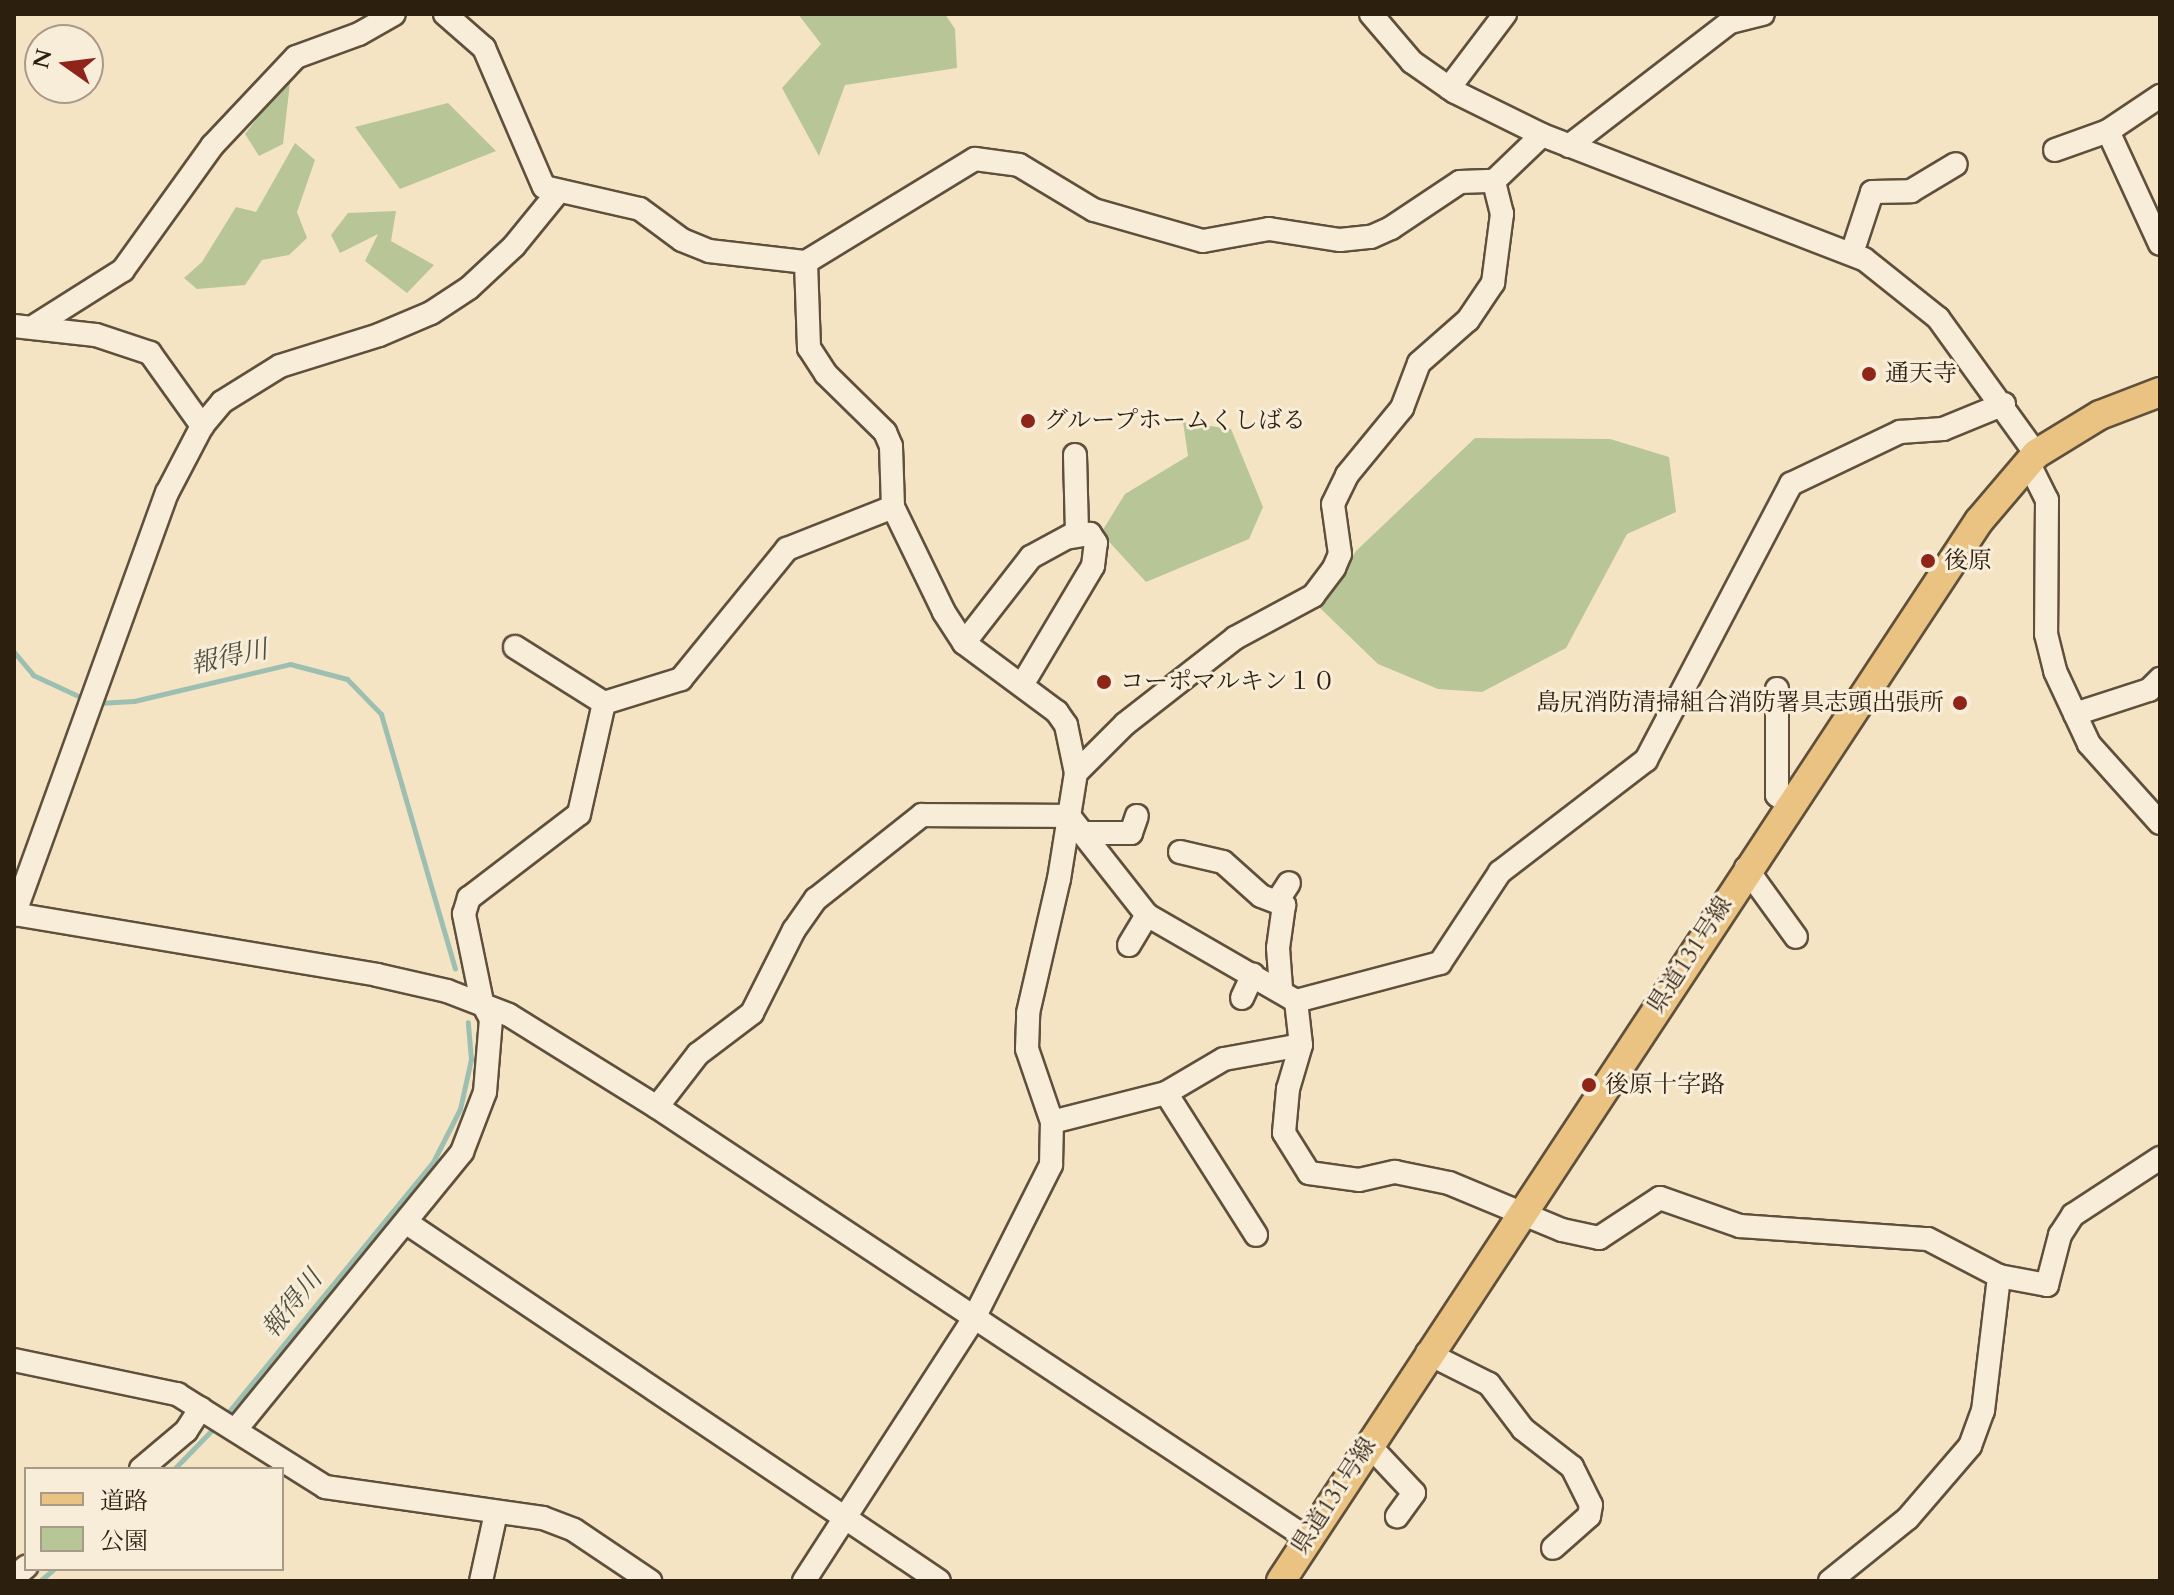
<!DOCTYPE html>
<html>
<head>
<meta charset="utf-8">
<style>
  body { margin:0 }
  #map { position:relative; width:2174px; height:1595px; overflow:hidden; background:#f5e4c4; font-family:Cardo,"Noto Serif JP",serif }
  div>[style] { position:absolute }
  [style*='--x'] { left:calc(var(--x)*1px); top:calc(var(--y)*1px); width:calc(var(--w)*1px); rotate:calc(var(--a)*1deg) }
  .green>* { inset:0; background:#b7c597 }
  .stream>* { height:5px; margin:-2.5px; padding:0 2.5px; transform-origin:2.5px; border-radius:2.5px; background:#9cbfb2 }
  .roads { filter:drop-shadow(2px 0 #5f503c) drop-shadow(-2px 0 #5f503c) drop-shadow(0 2px #5f503c) drop-shadow(0 -2px #5f503c) }
  .minor>* { height:22px; margin:-11px; padding:0 11px; transform-origin:11px; border-radius:11px; background:#f8edd9 }
  .major>* { height:28px; margin:-14px; padding:0 14px; transform-origin:14px; border-radius:14px; background:#eac282 }
  .dots>* { width:22px; height:22px; translate:-50% -50%; box-sizing:border-box; border:4px solid #f8edd9; border-radius:50% }
  span { translate:-50% -50%; white-space:nowrap; text-align:center; line-height:1.15; -webkit-text-stroke:6px #f8edd9; paint-order:stroke }
  .poi-label { font-size:24px; color:#2d1f0e }
  .left { translate:0 -50%; text-align:left }
  .right { translate:-100% -50%; text-align:right }
  .street-label { font-size:24px; color:#2d1f0e }
  .water-label { font-size:26px; color:#4e4f3f; font-style:italic }
  .frame { position:absolute; inset:0; border:16px solid #2d1f0e; pointer-events:none }
  .legend { position:absolute; left:24px; top:1467px; width:260px; height:104px; box-sizing:border-box; background:#f8edd9; border:2px solid #a79b88; margin:0; padding:10px 14px; list-style:none; font-size:24px; color:#2d1f0e }
  .legend li { display:flex; align-items:center; gap:16px; height:40px }
  .legend b { width:40px; border:2px solid #a79b88 }
  .north { position:absolute; left:24px; top:24px; width:80px; height:80px; box-sizing:border-box; background:#f8edd9; border:2px solid #a79b88; border-radius:50%; rotate:284deg; font-size:22px; font-weight:700; line-height:32px; text-align:center; color:#2d1f0e }
  .north::after { content:''; display:block; margin:auto; width:28px; height:36px; background:#8f2418; clip-path:polygon(50% 0,100% 100%,50% 72%,0 100%) }
</style>
</head>
<body>
<div id="map">
  <div class="green">
    <i style="clip-path:polygon(798px 14px,945px 14px,955px 29px,957px 68px,845px 85px,819px 156px,782px 88px,821px 44px)"></i>
    <i style="clip-path:polygon(291px 74px,283px 144px,259px 156px,245px 134px)"></i>
    <i style="clip-path:polygon(448px 103px,496px 151px,400px 189px,355px 127px)"></i>
    <i style="clip-path:polygon(295px 143px,315px 160px,297px 212px,307px 238px,289px 255px,262px 260px,245px 285px,197px 289px,184px 278px,202px 262px,236px 207px,256px 212px)"></i>
    <i style="clip-path:polygon(396px 211px,391px 241px,434px 265px,407px 293px,365px 261px,378px 234px,340px 253px,331px 235px,348px 213px)"></i>
    <i style="clip-path:polygon(1183px 422px,1231px 429px,1263px 507px,1249px 539px,1146px 582px,1101px 533px,1125px 494px,1188px 456px)"></i>
    <i style="clip-path:polygon(1475px 438px,1610px 439px,1669px 457px,1676px 512px,1627px 534px,1566px 648px,1482px 692px,1438px 689px,1378px 664px,1319px 607px,1356px 551px)"></i>
  </div>
  <div class="stream">
    <i style="--x:14;--y:652;--w:30;--a:50"></i>
    <i style="--x:33;--y:675;--w:57;--a:24.8"></i>
    <i style="--x:98;--y:703;--w:36;--a:-3"></i>
    <i style="--x:134;--y:701;--w:160;--a:-13.3"></i>
    <i style="--x:290;--y:664;--w:59;--a:14.7"></i>
    <i style="--x:347;--y:679;--w:49;--a:45.8"></i>
    <i style="--x:381;--y:714;--w:265;--a:73.8"></i>
    <i style="--x:226;--y:1415;--w:327;--a:-50.7"></i>
    <i style="--x:433;--y:1162;--w:59;--a:-63"></i>
    <i style="--x:460;--y:1109;--w:51;--a:-77.6"></i>
    <i style="--x:471;--y:1059;--w:37;--a:-95"></i>
    <i style="--x:174;--y:1469;--w:60;--a:-45.7"></i>
    <i style="--x:40;--y:1581;--w:18;--a:-41"></i>
  </div>
  <div class="roads">
    <div class="minor">
      <i style="--x:445;--y:14;--w:52;--a:41.1"></i>
      <i style="--x:484;--y:48;--w:151;--a:66.7"></i>
      <i style="--x:544;--y:187;--w:98;--a:12.9"></i>
      <i style="--x:640;--y:209;--w:52;--a:36.4"></i>
      <i style="--x:682;--y:240;--w:29;--a:22"></i>
      <i style="--x:709;--y:251;--w:98;--a:6.5"></i>
      <i style="--x:806;--y:262;--w:198;--a:-31.4"></i>
      <i style="--x:975;--y:159;--w:44;--a:7.8"></i>
      <i style="--x:1019;--y:165;--w:87;--a:31"></i>
      <i style="--x:1094;--y:210;--w:113;--a:15.9"></i>
      <i style="--x:1203;--y:241;--w:67;--a:-10.3"></i>
      <i style="--x:1269;--y:229;--w:72;--a:8.8"></i>
      <i style="--x:1340;--y:240;--w:31;--a:-6"></i>
      <i style="--x:1371;--y:237;--w:22;--a:-24"></i>
      <i style="--x:1391;--y:228;--w:83;--a:-33.7"></i>
      <i style="--x:1460;--y:182;--w:34;--a:-2"></i>
      <i style="--x:1494;--y:181;--w:66;--a:-43.8"></i>
      <i style="--x:1371;--y:14;--w:63;--a:49.5"></i>
      <i style="--x:1412;--y:62;--w:52;--a:34.9"></i>
      <i style="--x:1455;--y:92;--w:97;--a:26.3"></i>
      <i style="--x:1542;--y:135;--w:345;--a:21.1"></i>
      <i style="--x:1864;--y:259;--w:95;--a:38.6"></i>
      <i style="--x:1938;--y:318;--w:168;--a:54.2"></i>
      <i style="--x:1449;--y:88;--w:93;--a:-52.9"></i>
      <i style="--x:2108;--y:131;--w:124;--a:65.3"></i>
      <i style="--x:1569;--y:146;--w:203;--a:-37.6"></i>
      <i style="--x:1730;--y:22;--w:34;--a:-14"></i>
      <i style="--x:2055;--y:150;--w:56;--a:-19.7"></i>
      <i style="--x:2108;--y:131;--w:63;--a:-33.9"></i>
      <i style="--x:1852;--y:253;--w:64;--a:-71.8"></i>
      <i style="--x:1872;--y:192;--w:39;--a:-1"></i>
      <i style="--x:1911;--y:191;--w:52;--a:-31"></i>
      <i style="--x:36;--y:325;--w:103;--a:-32.3"></i>
      <i style="--x:123;--y:270;--w:153;--a:-54.3"></i>
      <i style="--x:212;--y:146;--w:122;--a:-46.7"></i>
      <i style="--x:296;--y:57;--w:67;--a:-20.1"></i>
      <i style="--x:359;--y:34;--w:40;--a:-29.7"></i>
      <i style="--x:14;--y:326;--w:82;--a:6.3"></i>
      <i style="--x:96;--y:335;--w:57;--a:18.4"></i>
      <i style="--x:150;--y:353;--w:90;--a:54.5"></i>
      <i style="--x:2028;--y:462;--w:42;--a:63.4"></i>
      <i style="--x:2047;--y:500;--w:134;--a:90.4"></i>
      <i style="--x:2046;--y:634;--w:38;--a:76"></i>
      <i style="--x:2055;--y:671;--w:81;--a:65"></i>
      <i style="--x:2089;--y:744;--w:106;--a:48.1"></i>
      <i style="--x:964;--y:643;--w:109;--a:-52.1"></i>
      <i style="--x:1031;--y:557;--w:52;--a:-28.5"></i>
      <i style="--x:1077;--y:532;--w:77;--a:-91.5"></i>
      <i style="--x:515;--y:647;--w:105;--a:32.2"></i>
      <i style="--x:1022;--y:685;--w:139;--a:-59.2"></i>
      <i style="--x:1093;--y:566;--w:23;--a:-83"></i>
      <i style="--x:1096;--y:543;--w:11;--a:-124"></i>
      <i style="--x:1090;--y:534;--w:20;--a:171"></i>
      <i style="--x:1777;--y:689;--w:106;--a:90"></i>
      <i style="--x:1777;--y:795;--w:14;--a:36"></i>
      <i style="--x:2075;--y:714;--w:78;--a:-18"></i>
      <i style="--x:2149;--y:690;--w:16;--a:-45"></i>
      <i style="--x:1076;--y:773;--w:69;--a:-45"></i>
      <i style="--x:1125;--y:724;--w:140;--a:-38"></i>
      <i style="--x:1235;--y:638;--w:89;--a:-28.3"></i>
      <i style="--x:1313;--y:596;--w:35;--a:-53"></i>
      <i style="--x:1334;--y:568;--w:15;--a:-67"></i>
      <i style="--x:1340;--y:554;--w:50;--a:-98"></i>
      <i style="--x:1333;--y:504;--w:32;--a:-64"></i>
      <i style="--x:1347;--y:475;--w:87;--a:-50.6"></i>
      <i style="--x:1402;--y:408;--w:48;--a:-69.3"></i>
      <i style="--x:1419;--y:363;--w:65;--a:-41.3"></i>
      <i style="--x:1468;--y:320;--w:45;--a:-56"></i>
      <i style="--x:1493;--y:283;--w:70;--a:-82.6"></i>
      <i style="--x:1502;--y:214;--w:34;--a:-104"></i>
      <i style="--x:1084;--y:833;--w:47;--a:0"></i>
      <i style="--x:1131;--y:833;--w:18;--a:-71"></i>
      <i style="--x:1180;--y:852;--w:44;--a:13.1"></i>
      <i style="--x:1223;--y:862;--w:51;--a:41.8"></i>
      <i style="--x:1261;--y:896;--w:25;--a:21"></i>
      <i style="--x:1284;--y:905;--w:43;--a:97.9"></i>
      <i style="--x:1278;--y:948;--w:40;--a:85.7"></i>
      <i style="--x:1746;--y:868;--w:85;--a:54.1"></i>
      <i style="--x:1278;--y:900;--w:20;--a:-57"></i>
      <i style="--x:14;--y:914;--w:368;--a:9.5"></i>
      <i style="--x:377;--y:975;--w:72;--a:12.9"></i>
      <i style="--x:447;--y:991;--w:66;--a:21.2"></i>
      <i style="--x:509;--y:1015;--w:174;--a:31.9"></i>
      <i style="--x:657;--y:1107;--w:780;--a:33.55"></i>
      <i style="--x:14;--y:915;--w:449;--a:-70.1"></i>
      <i style="--x:167;--y:493;--w:76;--a:-62.4"></i>
      <i style="--x:202;--y:426;--w:31;--a:-50"></i>
      <i style="--x:222;--y:402;--w:68;--a:-31.8"></i>
      <i style="--x:280;--y:366;--w:104;--a:-17.4"></i>
      <i style="--x:379;--y:335;--w:56;--a:-22.9"></i>
      <i style="--x:431;--y:313;--w:45;--a:-33.3"></i>
      <i style="--x:469;--y:288;--w:62;--a:-43"></i>
      <i style="--x:514;--y:246;--w:70;--a:-50.8"></i>
      <i style="--x:1129;--y:945;--w:35;--a:-59"></i>
      <i style="--x:1242;--y:998;--w:26;--a:-65"></i>
      <i style="--x:1296;--y:1001;--w:149;--a:-14.8"></i>
      <i style="--x:1440;--y:963;--w:109;--a:-56.6"></i>
      <i style="--x:1500;--y:872;--w:184;--a:-37.5"></i>
      <i style="--x:1646;--y:760;--w:312;--a:-62.3"></i>
      <i style="--x:1791;--y:484;--w:121;--a:-25.5"></i>
      <i style="--x:1900;--y:432;--w:43;--a:-4"></i>
      <i style="--x:1943;--y:429;--w:66;--a:-22.3"></i>
      <i style="--x:1166;--y:1093;--w:168;--a:57.6"></i>
      <i style="--x:657;--y:1107;--w:67;--a:-52.3"></i>
      <i style="--x:698;--y:1054;--w:68;--a:-37.2"></i>
      <i style="--x:752;--y:1013;--w:93;--a:-63.2"></i>
      <i style="--x:794;--y:930;--w:38;--a:-55"></i>
      <i style="--x:816;--y:899;--w:135;--a:-38.4"></i>
      <i style="--x:922;--y:815;--w:147;--a:0.4"></i>
      <i style="--x:1069;--y:816;--w:126;--a:51.8"></i>
      <i style="--x:1147;--y:915;--w:172;--a:30"></i>
      <i style="--x:1296;--y:1001;--w:44;--a:83.5"></i>
      <i style="--x:1301;--y:1045;--w:46;--a:106.5"></i>
      <i style="--x:1288;--y:1089;--w:44;--a:95.2"></i>
      <i style="--x:1284;--y:1133;--w:47;--a:58"></i>
      <i style="--x:1309;--y:1173;--w:50;--a:8"></i>
      <i style="--x:1359;--y:1180;--w:37;--a:-13"></i>
      <i style="--x:1395;--y:1172;--w:55;--a:11.5"></i>
      <i style="--x:1449;--y:1183;--w:122;--a:22.6"></i>
      <i style="--x:1562;--y:1230;--w:38;--a:12"></i>
      <i style="--x:1599;--y:1238;--w:73;--a:-33.3"></i>
      <i style="--x:1660;--y:1198;--w:85;--a:19.3"></i>
      <i style="--x:1740;--y:1226;--w:188;--a:4"></i>
      <i style="--x:1928;--y:1239;--w:80;--a:27.5"></i>
      <i style="--x:1999;--y:1276;--w:49;--a:10.6"></i>
      <i style="--x:2047;--y:1285;--w:52;--a:-75.4"></i>
      <i style="--x:2060;--y:1235;--w:24;--a:-57"></i>
      <i style="--x:2073;--y:1215;--w:104;--a:-33.2"></i>
      <i style="--x:1052;--y:1122;--w:118;--a:-14.3"></i>
      <i style="--x:1166;--y:1093;--w:67;--a:-30.4"></i>
      <i style="--x:1224;--y:1059;--w:78;--a:-10.3"></i>
      <i style="--x:407;--y:1223;--w:641;--a:33.94"></i>
      <i style="--x:1427;--y:1353;--w:69;--a:26.6"></i>
      <i style="--x:1489;--y:1384;--w:56;--a:52.9"></i>
      <i style="--x:1523;--y:1429;--w:62;--a:37.8"></i>
      <i style="--x:1572;--y:1467;--w:42;--a:63.4"></i>
      <i style="--x:1591;--y:1505;--w:11;--a:100"></i>
      <i style="--x:1589;--y:1516;--w:48;--a:138.4"></i>
      <i style="--x:14;--y:1360;--w:167;--a:11.8"></i>
      <i style="--x:177;--y:1394;--w:175;--a:32.1"></i>
      <i style="--x:325;--y:1487;--w:220;--a:8.1"></i>
      <i style="--x:543;--y:1518;--w:33;--a:21"></i>
      <i style="--x:574;--y:1530;--w:92;--a:33.9"></i>
      <i style="--x:237;--y:1428;--w:356;--a:-50.8"></i>
      <i style="--x:462;--y:1152;--w:64;--a:-69"></i>
      <i style="--x:485;--y:1092;--w:73;--a:-85.3"></i>
      <i style="--x:491;--y:1019;--w:19;--a:-118"></i>
      <i style="--x:482;--y:1002;--w:90;--a:-101.6"></i>
      <i style="--x:464;--y:914;--w:17;--a:-73"></i>
      <i style="--x:469;--y:898;--w:138;--a:-37.4"></i>
      <i style="--x:579;--y:814;--w:114;--a:-77.3"></i>
      <i style="--x:604;--y:703;--w:81;--a:-17.3"></i>
      <i style="--x:681;--y:679;--w:168;--a:-50.8"></i>
      <i style="--x:787;--y:549;--w:114;--a:-21.6"></i>
      <i style="--x:1368;--y:1444;--w:67;--a:46.8"></i>
      <i style="--x:1414;--y:1493;--w:29;--a:126"></i>
      <i style="--x:141;--y:1469;--w:59;--a:-40.2"></i>
      <i style="--x:186;--y:1431;--w:27;--a:-57"></i>
      <i style="--x:14;--y:1577;--w:16;--a:-40"></i>
      <i style="--x:481;--y:1581;--w:70;--a:-77.6"></i>
      <i style="--x:804;--y:1581;--w:311;--a:-57.1"></i>
      <i style="--x:973;--y:1320;--w:174;--a:-63.3"></i>
      <i style="--x:1051;--y:1165;--w:43;--a:-88.7"></i>
      <i style="--x:1052;--y:1122;--w:77;--a:-108.9"></i>
      <i style="--x:1027;--y:1049;--w:36;--a:-88"></i>
      <i style="--x:1028;--y:1013;--w:138;--a:-77"></i>
      <i style="--x:1059;--y:879;--w:107;--a:-80.9"></i>
      <i style="--x:1076;--y:773;--w:49;--a:-101.8"></i>
      <i style="--x:1066;--y:725;--w:16;--a:-125"></i>
      <i style="--x:1057;--y:712;--w:116;--a:-143.4"></i>
      <i style="--x:964;--y:643;--w:37;--a:-123"></i>
      <i style="--x:944;--y:612;--w:117;--a:-115.9"></i>
      <i style="--x:893;--y:507;--w:61;--a:-91.9"></i>
      <i style="--x:891;--y:446;--w:15;--a:-113"></i>
      <i style="--x:885;--y:432;--w:83;--a:-135.5"></i>
      <i style="--x:826;--y:374;--w:31;--a:-123"></i>
      <i style="--x:809;--y:348;--w:86;--a:-92"></i>
      <i style="--x:1830;--y:1581;--w:100;--a:-38.9"></i>
      <i style="--x:1908;--y:1518;--w:95;--a:-49.3"></i>
      <i style="--x:1970;--y:1446;--w:37;--a:-70"></i>
      <i style="--x:1983;--y:1411;--w:136;--a:-83.2"></i>
    </div>
    <div class="major">
      <i style="--x:1281;--y:1581;--w:1269;--a:-56.64"></i>
      <i style="--x:1979;--y:521;--w:88;--a:-49.6"></i>
      <i style="--x:2036;--y:454;--w:75;--a:-31.4"></i>
      <i style="--x:2100;--y:415;--w:64;--a:-21"></i>
    </div>
  </div>
  <div class="dots">
    <i style="left:1869px;top:374px;background:#8f2418"></i>
    <i style="left:1028px;top:421px;background:#8f2418"></i>
    <i style="left:1928px;top:561px;background:#8f2418"></i>
    <i style="left:1104px;top:682px;background:#8f2418"></i>
    <i style="left:1960px;top:703px;background:#8f2418"></i>
    <i style="left:1589px;top:1085px;background:#8f2418"></i>
  </div>
  <div class="poi-label">
    <span class="left" style="left:1885px;top:374px">通天寺</span>
    <span class="left" style="left:1044px;top:421px">グループホームくしばる</span>
    <span class="left" style="left:1944px;top:561px">後原</span>
    <span class="left" style="left:1120px;top:682px">コーポマルキン１０</span>
    <span class="right" style="left:1944px;top:703px">島尻消防清掃組合消防署具志頭出張所</span>
    <span class="left" style="left:1605px;top:1085px">後原十字路</span>
  </div>
  <div class="street-label">
    <span style="left:1690px;top:955px;rotate:-57deg">県道131号線</span>
    <span style="left:1334px;top:1496px;rotate:-57deg">県道131号線</span>
  </div>
  <div class="water-label">
    <span style="left:229px;top:657px;rotate:-12deg">報得川</span>
    <span style="left:292px;top:1304px;rotate:-51deg">報得川</span>
  </div>
  <div class="frame"></div>
  <ul class="legend">
  <li><b style="height:10px;background:#eac282"></b>道路</li>
  <li><b style="height:22px;background:#b7c597"></b>公園</li>
  </ul>
  <div class="north">N</div>
</div>
</body>
</html>
